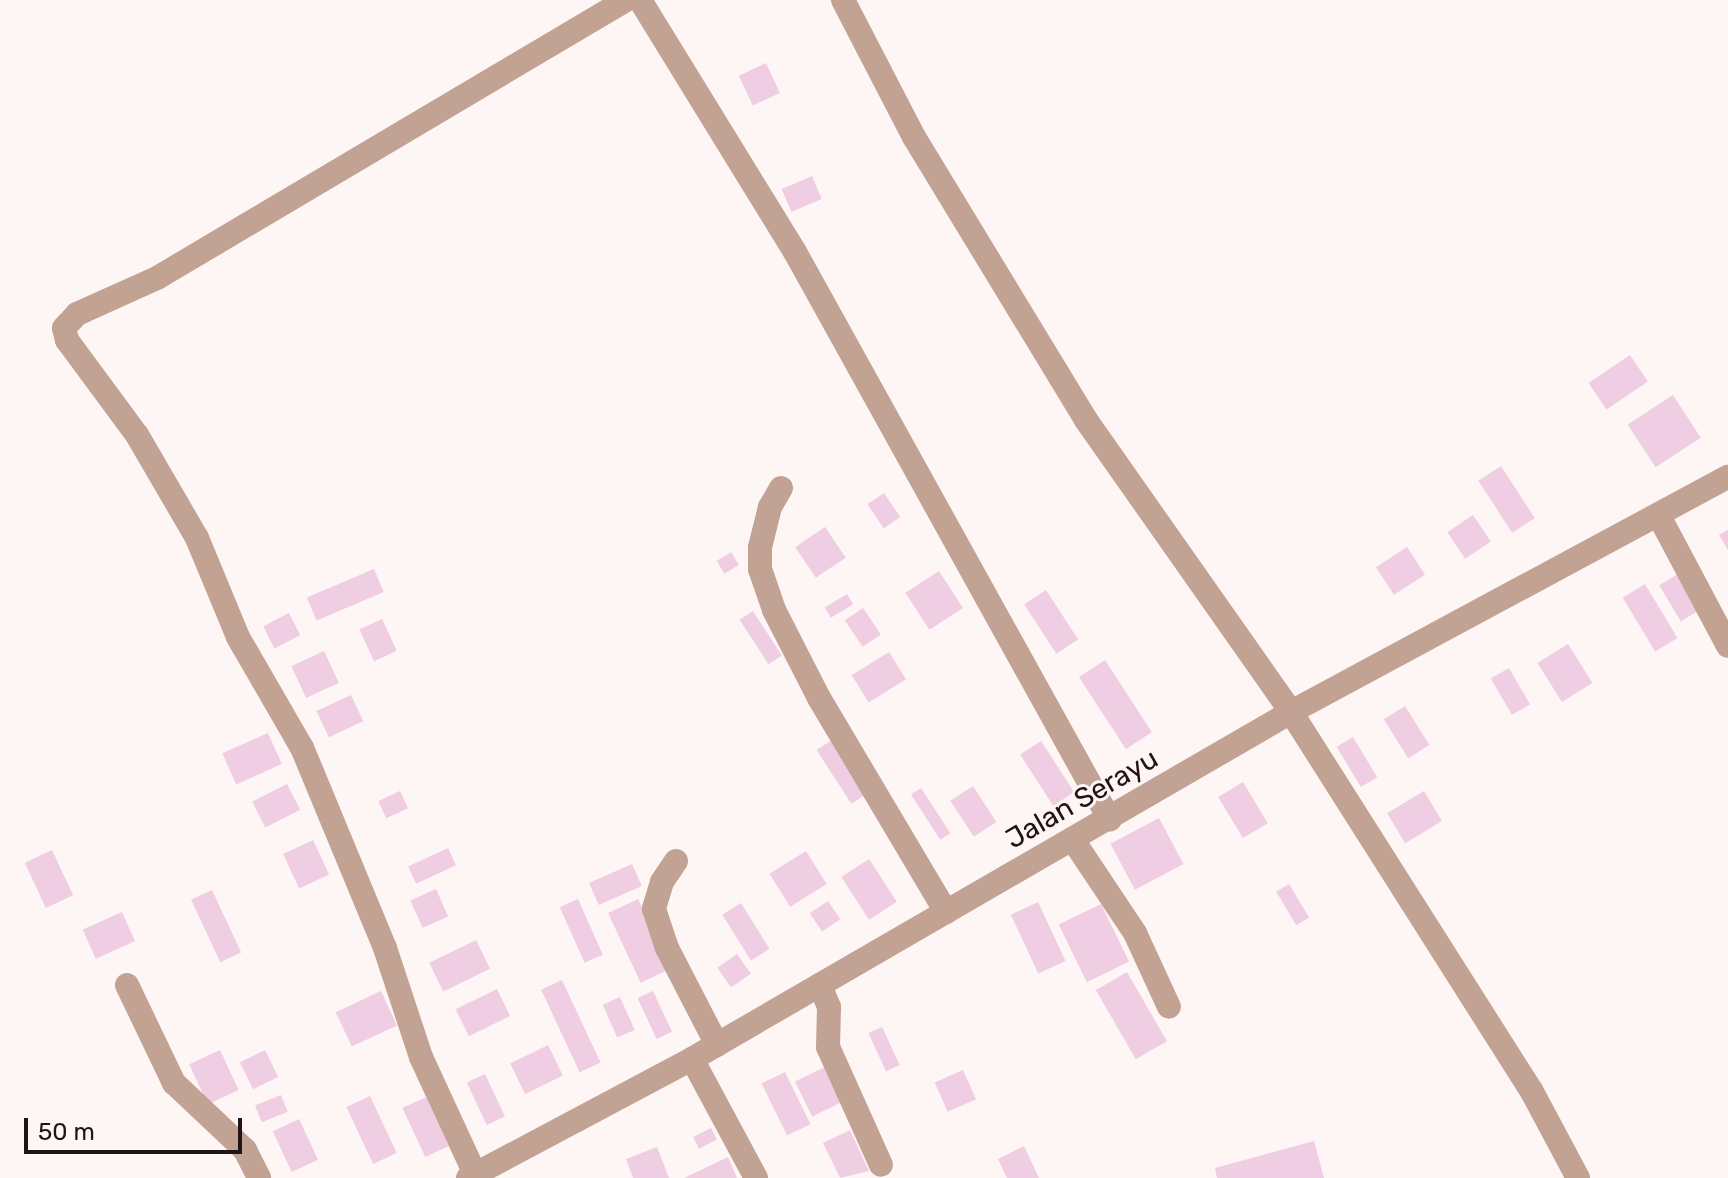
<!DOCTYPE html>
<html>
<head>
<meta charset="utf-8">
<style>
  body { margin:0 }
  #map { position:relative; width:1728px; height:1178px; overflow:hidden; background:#fef5f5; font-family:Rubik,sans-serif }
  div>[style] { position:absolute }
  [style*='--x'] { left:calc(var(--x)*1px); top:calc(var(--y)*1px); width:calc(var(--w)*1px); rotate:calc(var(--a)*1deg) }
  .building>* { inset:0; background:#efcde3; transform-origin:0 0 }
  .minor>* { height:24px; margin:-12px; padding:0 12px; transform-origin:12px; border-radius:12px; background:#c1a293 }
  span { translate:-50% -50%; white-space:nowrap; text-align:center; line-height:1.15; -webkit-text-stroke:6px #fef5f5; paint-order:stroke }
  .street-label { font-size:28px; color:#221314 }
  .scale { position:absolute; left:24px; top:1118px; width:218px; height:36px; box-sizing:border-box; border:4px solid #221314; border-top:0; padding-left:10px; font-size:24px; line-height:28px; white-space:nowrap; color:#221314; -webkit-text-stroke:6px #fef5f5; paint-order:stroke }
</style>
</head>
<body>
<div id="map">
  <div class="building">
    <i style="left:766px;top:63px;width:33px;height:30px;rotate:65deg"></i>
    <i style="left:812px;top:176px;width:25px;height:33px;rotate:67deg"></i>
    <i style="left:1630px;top:355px;width:32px;height:50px;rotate:56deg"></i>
    <i style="left:1673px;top:395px;width:51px;height:54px;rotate:57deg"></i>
    <i style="left:1501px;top:466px;width:62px;height:27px;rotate:57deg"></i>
    <i style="left:884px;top:493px;width:29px;height:20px;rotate:56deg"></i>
    <i style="left:1473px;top:515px;width:32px;height:31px;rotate:56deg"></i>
    <i style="left:825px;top:527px;width:37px;height:36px;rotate:56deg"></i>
    <i style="clip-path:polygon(1728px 530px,1728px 550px,1719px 535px)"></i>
    <i style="left:1407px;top:547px;width:33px;height:37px;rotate:57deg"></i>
    <i style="left:731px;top:552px;width:15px;height:17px;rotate:58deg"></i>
    <i style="left:374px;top:569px;width:25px;height:73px;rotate:67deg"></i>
    <i style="left:939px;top:571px;width:44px;height:40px;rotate:57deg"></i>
    <i style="left:1678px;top:574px;width:42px;height:22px;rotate:59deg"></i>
    <i style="left:1645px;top:584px;width:63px;height:26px;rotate:59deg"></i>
    <i style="left:1046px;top:590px;width:59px;height:26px;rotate:57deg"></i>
    <i style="left:847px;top:594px;width:12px;height:26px;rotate:59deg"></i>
    <i style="left:863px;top:608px;width:32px;height:22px;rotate:56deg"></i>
    <i style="left:753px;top:611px;width:53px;height:16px;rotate:57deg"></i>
    <i style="left:289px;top:613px;width:25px;height:29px;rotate:63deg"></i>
    <i style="left:382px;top:619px;width:35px;height:25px;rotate:65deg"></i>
    <i style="left:1568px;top:644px;width:46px;height:36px;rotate:58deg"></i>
    <i style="left:324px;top:651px;width:35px;height:36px;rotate:65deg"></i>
    <i style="left:889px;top:652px;width:32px;height:44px;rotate:58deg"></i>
    <i style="left:1105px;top:660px;width:86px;height:31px;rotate:57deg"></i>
    <i style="left:1509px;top:668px;width:42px;height:21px;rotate:60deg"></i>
    <i style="left:351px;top:695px;width:29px;height:38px;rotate:65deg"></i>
    <i style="left:1405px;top:706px;width:46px;height:25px;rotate:58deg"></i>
    <i style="left:268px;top:733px;width:34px;height:50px;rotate:66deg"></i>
    <i style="left:1353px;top:737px;width:47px;height:19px;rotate:59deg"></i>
    <i style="left:835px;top:738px;width:64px;height:22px;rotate:57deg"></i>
    <i style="left:1041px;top:741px;width:61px;height:25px;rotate:57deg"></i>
    <i style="left:1243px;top:782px;width:48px;height:29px;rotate:59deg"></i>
    <i style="left:287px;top:784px;width:29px;height:39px;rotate:63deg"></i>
    <i style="left:973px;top:786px;width:43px;height:27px;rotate:57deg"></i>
    <i style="left:921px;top:788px;width:54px;height:12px;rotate:57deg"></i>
    <i style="left:400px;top:791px;width:19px;height:24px;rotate:65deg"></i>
    <i style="left:1424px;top:791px;width:35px;height:43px;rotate:59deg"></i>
    <i style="left:1159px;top:818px;width:52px;height:55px;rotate:62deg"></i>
    <i style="left:313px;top:840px;width:38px;height:33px;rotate:65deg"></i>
    <i style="left:448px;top:848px;width:19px;height:44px;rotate:65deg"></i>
    <i style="left:52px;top:850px;width:50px;height:30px;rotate:65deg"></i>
    <i style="left:806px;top:851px;width:39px;height:43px;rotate:58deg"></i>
    <i style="left:869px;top:859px;width:51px;height:33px;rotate:57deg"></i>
    <i style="left:632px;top:864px;width:24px;height:47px;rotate:66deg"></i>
    <i style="left:1289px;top:884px;width:39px;height:15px;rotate:59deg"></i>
    <i style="left:436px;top:889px;width:30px;height:28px;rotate:66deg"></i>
    <i style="left:212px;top:890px;width:69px;height:23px;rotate:65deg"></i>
    <i style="left:578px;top:899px;width:61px;height:20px;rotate:66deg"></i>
    <i style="left:638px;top:899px;width:77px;height:33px;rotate:65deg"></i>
    <i style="left:828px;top:901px;width:22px;height:22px;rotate:56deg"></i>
    <i style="left:1038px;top:902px;width:65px;height:30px;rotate:65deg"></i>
    <i style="left:741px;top:903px;width:54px;height:22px;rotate:58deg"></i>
    <i style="left:1101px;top:904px;width:64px;height:47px;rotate:64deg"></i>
    <i style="left:122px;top:912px;width:32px;height:43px;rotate:66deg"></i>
    <i style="left:476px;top:940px;width:32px;height:52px;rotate:64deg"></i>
    <i style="left:737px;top:954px;width:24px;height:24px;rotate:55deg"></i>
    <i style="left:1127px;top:972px;width:80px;height:36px;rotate:60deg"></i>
    <i style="left:562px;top:980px;width:91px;height:23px;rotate:65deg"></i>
    <i style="left:497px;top:989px;width:30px;height:46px;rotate:64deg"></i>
    <i style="left:381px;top:991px;width:38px;height:50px;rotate:65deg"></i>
    <i style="left:653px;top:991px;width:45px;height:17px;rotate:65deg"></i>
    <i style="left:620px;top:997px;width:36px;height:19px;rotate:66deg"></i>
    <i style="left:882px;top:1027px;width:42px;height:15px;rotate:65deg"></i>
    <i style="left:548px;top:1045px;width:34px;height:42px;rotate:64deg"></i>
    <i style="left:220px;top:1050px;width:44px;height:34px;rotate:65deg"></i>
    <i style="left:265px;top:1050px;width:30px;height:28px;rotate:64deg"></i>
    <i style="left:831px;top:1064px;width:39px;height:40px;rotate:64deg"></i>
    <i style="left:963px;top:1070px;width:32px;height:31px;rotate:66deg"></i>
    <i style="left:785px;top:1072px;width:58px;height:26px;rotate:64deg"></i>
    <i style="left:485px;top:1074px;width:47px;height:20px;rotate:65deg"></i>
    <i style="left:281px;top:1095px;width:18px;height:28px;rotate:68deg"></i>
    <i style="left:370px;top:1096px;width:63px;height:26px;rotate:65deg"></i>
    <i style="left:426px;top:1097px;width:54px;height:26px;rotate:65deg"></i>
    <i style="left:299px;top:1119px;width:45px;height:29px;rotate:65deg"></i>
    <i style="left:711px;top:1128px;width:13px;height:20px;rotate:63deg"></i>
    <i style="clip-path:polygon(850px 1130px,869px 1171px,840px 1178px,823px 1143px)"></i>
    <i style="clip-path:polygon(1314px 1141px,1324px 1178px,1217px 1178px,1215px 1168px)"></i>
    <i style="clip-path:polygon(1024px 1146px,1039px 1178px,1007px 1178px,998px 1159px)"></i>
    <i style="clip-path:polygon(657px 1147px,669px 1178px,633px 1178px,626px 1159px)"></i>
    <i style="clip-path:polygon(728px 1157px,737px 1178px,684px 1178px)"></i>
  </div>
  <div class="minor">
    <i style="--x:640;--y:0;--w:296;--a:58.4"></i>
    <i style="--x:795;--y:252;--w:649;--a:60.99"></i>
    <i style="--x:843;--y:0;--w:154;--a:62.6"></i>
    <i style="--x:914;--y:137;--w:331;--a:58.7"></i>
    <i style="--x:1086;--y:420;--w:357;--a:54.9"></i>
    <i style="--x:1291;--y:712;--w:448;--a:57.6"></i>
    <i style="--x:1531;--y:1090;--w:100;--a:61.9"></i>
    <i style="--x:781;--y:488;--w:22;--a:120"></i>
    <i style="--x:770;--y:507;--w:41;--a:104"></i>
    <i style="--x:760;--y:547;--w:22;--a:90"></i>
    <i style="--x:760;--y:569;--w:43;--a:71.1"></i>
    <i style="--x:774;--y:610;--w:99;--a:62.9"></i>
    <i style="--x:819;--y:698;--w:249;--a:59.3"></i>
    <i style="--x:1659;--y:516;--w:147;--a:62"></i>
    <i style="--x:1073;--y:840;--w:112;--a:56.3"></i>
    <i style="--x:1135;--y:933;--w:81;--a:65.3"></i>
    <i style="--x:676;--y:861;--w:25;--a:124"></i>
    <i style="--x:662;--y:882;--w:28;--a:107"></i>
    <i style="--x:654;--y:909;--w:41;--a:71.6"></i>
    <i style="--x:667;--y:948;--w:109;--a:62.7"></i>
    <i style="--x:127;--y:985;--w:109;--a:64.4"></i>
    <i style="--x:174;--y:1083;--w:98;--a:43.3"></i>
    <i style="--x:245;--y:1150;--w:31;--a:63"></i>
    <i style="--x:820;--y:985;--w:24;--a:68"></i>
    <i style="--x:829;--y:1007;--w:40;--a:91.4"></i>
    <i style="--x:828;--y:1047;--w:129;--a:65.8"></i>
    <i style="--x:692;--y:1059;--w:135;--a:61.7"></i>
    <i style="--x:475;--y:1174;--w:129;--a:-114.8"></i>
    <i style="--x:421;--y:1057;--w:115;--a:-108.3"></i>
    <i style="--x:385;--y:948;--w:217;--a:-112.5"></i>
    <i style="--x:302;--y:748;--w:128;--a:-120"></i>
    <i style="--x:238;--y:637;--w:107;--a:-112.5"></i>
    <i style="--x:197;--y:538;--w:119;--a:-120.2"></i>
    <i style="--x:137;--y:435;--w:118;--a:-126.4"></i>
    <i style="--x:67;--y:340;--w:12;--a:-104"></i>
    <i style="--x:64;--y:328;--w:19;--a:-47"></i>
    <i style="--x:77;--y:314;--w:88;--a:-24.2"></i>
    <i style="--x:157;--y:278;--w:545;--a:-30.66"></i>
    <i style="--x:468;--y:1178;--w:254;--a:-28"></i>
    <i style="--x:692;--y:1059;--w:692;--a:-30.08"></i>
    <i style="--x:1291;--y:712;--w:496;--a:-28.3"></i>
  </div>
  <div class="street-label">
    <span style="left:1082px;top:799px;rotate:-30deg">Jalan Serayu</span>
  </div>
  <div class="scale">50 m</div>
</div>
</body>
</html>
